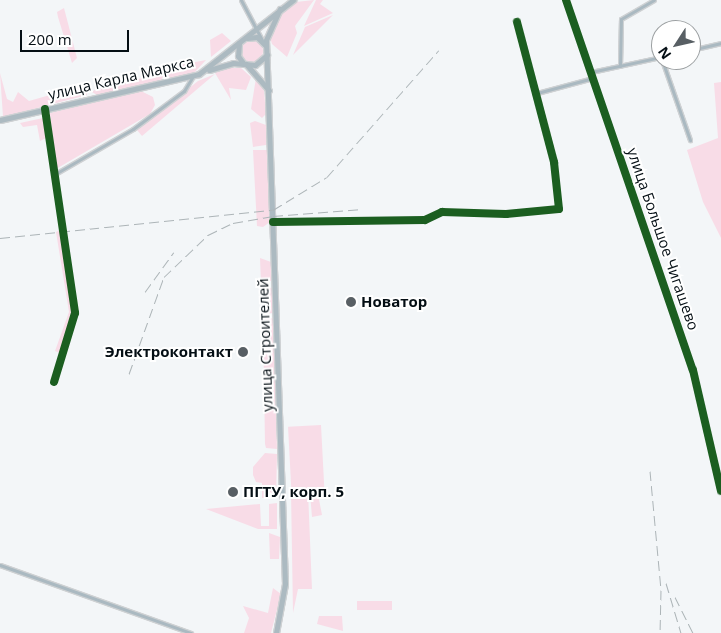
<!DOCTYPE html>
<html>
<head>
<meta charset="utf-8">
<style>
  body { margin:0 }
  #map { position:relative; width:721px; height:633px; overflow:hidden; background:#f3f6f8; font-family:"Open Sans",sans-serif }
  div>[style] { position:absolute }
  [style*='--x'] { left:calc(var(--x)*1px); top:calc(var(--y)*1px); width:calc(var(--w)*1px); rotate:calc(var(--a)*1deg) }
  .green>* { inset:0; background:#f8dce7; transform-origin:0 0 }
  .round { border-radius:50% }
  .roads { filter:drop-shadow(1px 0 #ced1d3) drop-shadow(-1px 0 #ced1d3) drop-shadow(0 1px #ced1d3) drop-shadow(0 -1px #ced1d3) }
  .minor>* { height:3px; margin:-1.5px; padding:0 1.5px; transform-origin:1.5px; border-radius:1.5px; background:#aab9c1 }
  .primary>* { height:5px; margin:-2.5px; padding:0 2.5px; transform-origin:2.5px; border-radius:2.5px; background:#acbac1 }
  .rail>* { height:1px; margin-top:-0.5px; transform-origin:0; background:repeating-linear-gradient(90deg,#acb4b7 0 10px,transparent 0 15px) }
  .cycleway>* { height:8px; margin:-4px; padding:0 4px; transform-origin:4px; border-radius:4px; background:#1b5e20 }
  .dots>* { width:14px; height:14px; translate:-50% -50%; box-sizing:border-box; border:2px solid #fff; border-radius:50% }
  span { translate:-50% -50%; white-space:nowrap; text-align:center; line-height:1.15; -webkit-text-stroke:4px #fff; paint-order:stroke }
  .street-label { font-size:15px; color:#040e14 }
  .poi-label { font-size:15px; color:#040e14; font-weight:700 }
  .left { translate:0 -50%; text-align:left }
  .right { translate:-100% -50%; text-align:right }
  .north { position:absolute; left:651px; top:20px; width:50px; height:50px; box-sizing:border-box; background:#fff; border:1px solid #9b9fa1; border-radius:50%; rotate:235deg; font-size:14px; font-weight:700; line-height:20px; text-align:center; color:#040e14 }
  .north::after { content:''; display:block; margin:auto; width:18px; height:22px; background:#585f64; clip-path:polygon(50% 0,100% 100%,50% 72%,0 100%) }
  .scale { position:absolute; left:20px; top:30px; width:109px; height:22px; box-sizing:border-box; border:2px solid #040e14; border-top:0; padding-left:6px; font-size:15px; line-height:18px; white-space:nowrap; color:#040e14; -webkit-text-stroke:4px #fff; paint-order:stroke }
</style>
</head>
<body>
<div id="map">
  <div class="green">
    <i style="clip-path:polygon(314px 0,295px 26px,297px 33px,287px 57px,272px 44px,269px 34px,280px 14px,296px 2px)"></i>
    <i style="clip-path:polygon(316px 0,323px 0,320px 4px,333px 13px,304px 26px)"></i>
    <i style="clip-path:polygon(64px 8px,77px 58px,72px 63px,58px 17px,57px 12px)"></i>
    <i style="clip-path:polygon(333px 15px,293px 55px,305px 27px)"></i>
    <i style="clip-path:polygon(222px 33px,231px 41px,211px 57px,210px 40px)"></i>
    <i class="round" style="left:241px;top:40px;width:22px;height:22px"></i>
    <i style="clip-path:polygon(206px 60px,193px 74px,171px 79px,168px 75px,170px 67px)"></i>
    <i style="clip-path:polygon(226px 68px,241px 68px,251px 77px,246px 90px,229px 88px,231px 100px,215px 73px)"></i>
    <i style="clip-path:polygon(158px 70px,164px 70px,162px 80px,97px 95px,92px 92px,100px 86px,154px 76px)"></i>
    <i style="clip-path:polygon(0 73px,7px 99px,13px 102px,18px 92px,29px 101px,78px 87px,87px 88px,87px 95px,3px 117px)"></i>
    <i style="clip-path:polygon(215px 74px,142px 136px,137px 130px,198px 81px)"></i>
    <i style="clip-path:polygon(256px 78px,264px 91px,266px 114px,262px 118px,251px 109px)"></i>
    <i style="clip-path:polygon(721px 82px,721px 238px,703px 202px,687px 150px,718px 138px,714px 83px)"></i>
    <i style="clip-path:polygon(141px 91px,153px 97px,155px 105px,150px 114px,56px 169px,50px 113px)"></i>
    <i style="clip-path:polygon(43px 118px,46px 138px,40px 141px,37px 125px,23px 127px,20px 123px)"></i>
    <i style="clip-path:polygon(255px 121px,266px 125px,266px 145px,253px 147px,250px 123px)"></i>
    <i style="clip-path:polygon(253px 150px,267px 150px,270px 222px,263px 227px,257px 226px)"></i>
    <i style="clip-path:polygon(60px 230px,72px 312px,60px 353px,55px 351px,69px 312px,56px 232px)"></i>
    <i style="clip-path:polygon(260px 258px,271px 262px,272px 280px,267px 283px,261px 283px)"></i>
    <i style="clip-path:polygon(267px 286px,273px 289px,274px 313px,263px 314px,262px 289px)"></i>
    <i style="clip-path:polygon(270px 317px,273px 319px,277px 449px,266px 448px,265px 444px,263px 318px)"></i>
    <i style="left:321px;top:425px;width:62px;height:33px;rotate:87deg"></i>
    <i style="clip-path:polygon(265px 453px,277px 454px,276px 497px,262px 498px,262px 483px,256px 482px,253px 475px,253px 467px)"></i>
    <i style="clip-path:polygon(317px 489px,322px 515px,312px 517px,310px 493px)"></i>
    <i style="clip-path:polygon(308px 491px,312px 589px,298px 589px,293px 613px,291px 492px)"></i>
    <i style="clip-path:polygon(277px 503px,277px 529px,258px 529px,206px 509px,260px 504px,261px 526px,269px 526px,269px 504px)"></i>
    <i style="clip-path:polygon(269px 533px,280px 537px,279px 559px,270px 559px)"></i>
    <i style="clip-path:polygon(273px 588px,281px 594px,271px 633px,244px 633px,249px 618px,243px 606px,268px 613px)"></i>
    <i style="left:392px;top:601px;width:9px;height:35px;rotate:90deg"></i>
    <i style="clip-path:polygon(319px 616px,342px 616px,343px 631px,317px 624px)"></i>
  </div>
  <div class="roads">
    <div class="minor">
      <i style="--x:241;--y:0;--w:45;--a:62.3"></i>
      <i style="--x:566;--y:0;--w:391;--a:71.1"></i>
      <i style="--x:693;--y:370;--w:124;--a:77"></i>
      <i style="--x:691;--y:50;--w:31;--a:-13"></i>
      <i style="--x:662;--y:60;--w:85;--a:70.7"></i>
      <i style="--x:620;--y:66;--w:47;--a:-88.8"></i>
      <i style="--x:621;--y:19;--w:38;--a:-30"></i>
      <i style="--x:591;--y:72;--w:72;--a:-12.1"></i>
      <i style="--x:537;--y:93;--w:58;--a:-15"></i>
      <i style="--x:45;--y:110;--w:205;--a:81.6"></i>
      <i style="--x:75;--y:313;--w:72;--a:106.9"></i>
      <i style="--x:55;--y:174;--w:90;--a:-30"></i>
      <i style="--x:133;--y:129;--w:64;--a:-36.7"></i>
      <i style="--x:184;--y:91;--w:17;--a:-59"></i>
      <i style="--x:273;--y:222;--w:152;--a:-0.8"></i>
      <i style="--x:425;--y:220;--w:19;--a:-25"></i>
      <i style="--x:442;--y:212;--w:64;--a:1.8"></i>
      <i style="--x:506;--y:214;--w:53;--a:-5.4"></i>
      <i style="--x:559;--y:209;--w:47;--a:-96.1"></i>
      <i style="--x:554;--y:162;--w:145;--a:-104.8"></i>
      <i style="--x:0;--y:565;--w:203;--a:19.6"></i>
    </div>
    <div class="primary">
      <i style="--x:247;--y:38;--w:10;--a:-6"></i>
      <i style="--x:257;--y:37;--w:11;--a:45"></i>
      <i style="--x:239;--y:43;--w:13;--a:94"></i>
      <i style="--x:238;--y:56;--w:9;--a:54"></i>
      <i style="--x:246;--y:64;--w:35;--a:49"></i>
      <i style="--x:209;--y:70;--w:25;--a:-16"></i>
      <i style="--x:233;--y:63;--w:22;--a:5"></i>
      <i style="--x:255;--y:65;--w:16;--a:-40"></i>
      <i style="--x:0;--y:120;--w:204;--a:-13"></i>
      <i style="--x:199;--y:74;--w:120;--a:-38.2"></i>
      <i style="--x:276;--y:633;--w:50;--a:-79.6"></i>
      <i style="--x:285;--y:584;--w:544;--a:-92"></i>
      <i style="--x:266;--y:40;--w:34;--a:-66"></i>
    </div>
  </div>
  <div class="rail">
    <i style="--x:0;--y:238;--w:274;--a:-5.9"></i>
    <i style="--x:273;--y:210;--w:63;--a:-31.4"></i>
    <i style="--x:327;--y:177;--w:169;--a:-48.6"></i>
    <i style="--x:145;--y:292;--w:49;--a:-54.1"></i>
    <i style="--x:129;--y:374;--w:103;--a:-70.2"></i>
    <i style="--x:164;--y:277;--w:61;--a:-43.7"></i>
    <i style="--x:208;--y:235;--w:28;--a:-26"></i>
    <i style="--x:233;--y:223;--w:41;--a:-9.9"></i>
    <i style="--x:273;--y:216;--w:90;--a:-4.4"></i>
    <i style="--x:650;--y:471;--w:120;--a:84.7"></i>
    <i style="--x:661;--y:590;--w:43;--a:91.3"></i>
    <i style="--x:666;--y:583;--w:52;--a:73.3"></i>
    <i style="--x:675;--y:597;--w:40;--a:63.4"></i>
  </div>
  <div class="cycleway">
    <i style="--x:566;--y:0;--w:391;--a:71.1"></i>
    <i style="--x:693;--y:370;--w:124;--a:77"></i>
    <i style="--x:45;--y:109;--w:206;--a:81.6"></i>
    <i style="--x:75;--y:313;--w:72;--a:106.9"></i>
    <i style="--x:273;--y:222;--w:152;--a:-0.8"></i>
    <i style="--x:425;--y:220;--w:19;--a:-25"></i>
    <i style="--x:442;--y:212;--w:64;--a:1.8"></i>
    <i style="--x:506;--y:214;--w:53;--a:-5.4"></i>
    <i style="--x:559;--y:209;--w:47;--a:-96.1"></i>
    <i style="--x:554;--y:162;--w:145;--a:-104.8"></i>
  </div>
  <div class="dots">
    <i style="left:351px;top:302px;background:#585f64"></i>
    <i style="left:243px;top:352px;background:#585f64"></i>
    <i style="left:233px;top:492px;background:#585f64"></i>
  </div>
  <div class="street-label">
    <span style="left:121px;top:78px;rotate:-13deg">улица Карла Маркса</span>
    <span style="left:663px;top:239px;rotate:71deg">улица Большое Чигашево</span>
    <span style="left:265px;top:345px;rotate:-92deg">улица Строителей</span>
  </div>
  <div class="poi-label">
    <span class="left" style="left:361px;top:302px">Новатор</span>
    <span class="right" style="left:233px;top:352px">Электроконтакт</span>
    <span class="left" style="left:243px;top:492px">ПГТУ, корп. 5</span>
  </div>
  <div class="north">N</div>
  <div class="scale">200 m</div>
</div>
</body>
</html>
